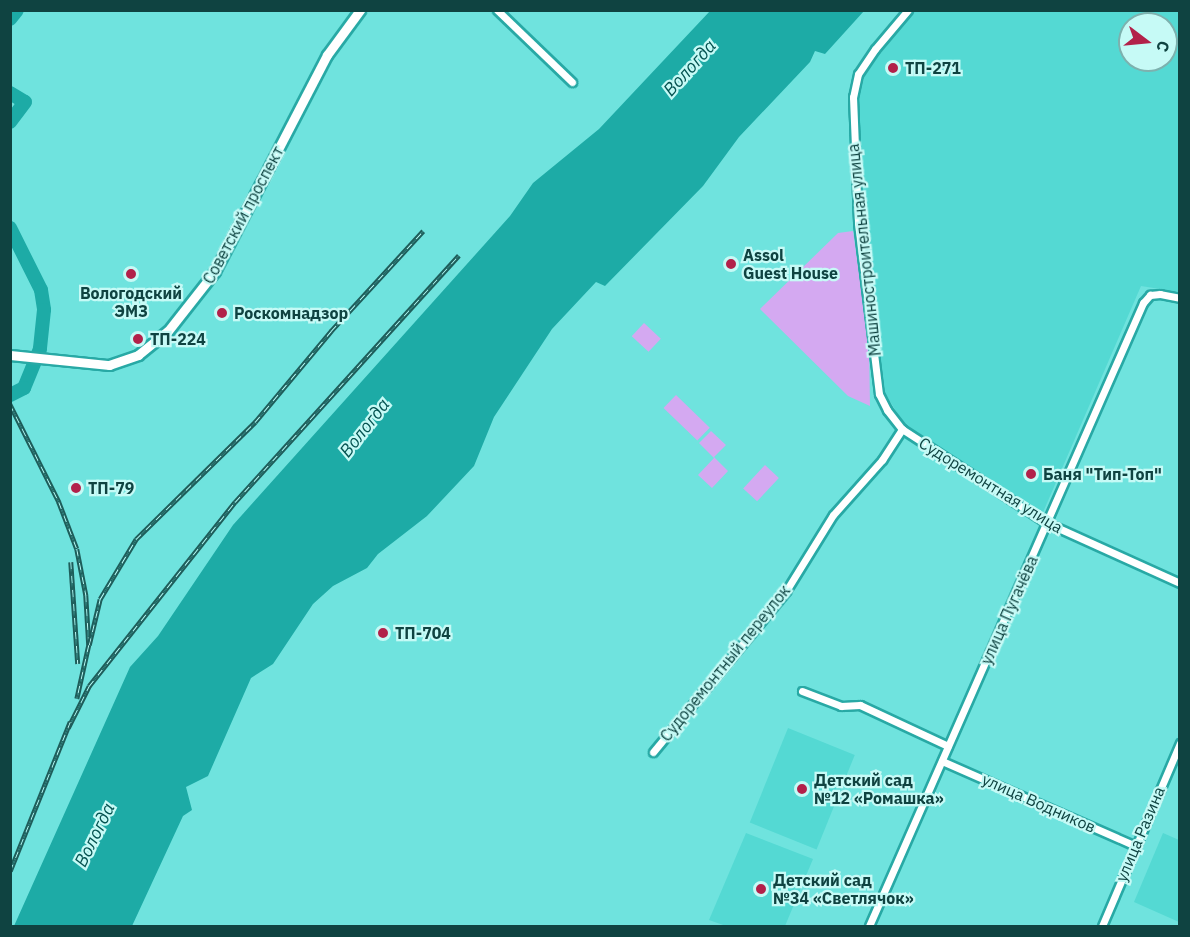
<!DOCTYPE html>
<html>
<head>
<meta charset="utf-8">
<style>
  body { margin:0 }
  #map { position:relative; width:1190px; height:937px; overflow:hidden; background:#6fe3de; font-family:"IBM Plex Sans",sans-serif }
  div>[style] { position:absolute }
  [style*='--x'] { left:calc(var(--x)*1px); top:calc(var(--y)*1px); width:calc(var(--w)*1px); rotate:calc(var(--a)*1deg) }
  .built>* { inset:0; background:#54d9d3; transform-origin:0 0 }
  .green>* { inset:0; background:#d4a9f1; transform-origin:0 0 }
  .water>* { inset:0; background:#1daba6 }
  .river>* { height:14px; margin:-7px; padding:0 7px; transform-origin:7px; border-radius:7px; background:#1daba6 }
  .roads { filter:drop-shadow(2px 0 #28a9a5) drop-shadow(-2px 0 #28a9a5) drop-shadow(0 2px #28a9a5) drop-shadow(0 -2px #28a9a5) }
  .street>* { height:7px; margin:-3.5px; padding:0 3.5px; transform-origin:3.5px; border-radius:3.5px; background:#fff }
  .secondary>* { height:9px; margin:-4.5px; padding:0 4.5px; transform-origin:4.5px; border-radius:4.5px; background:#fff }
  .rail>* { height:4.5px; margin-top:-2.25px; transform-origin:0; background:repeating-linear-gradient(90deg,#c6faf6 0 7px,#1e5d5a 0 14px); box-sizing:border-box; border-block:2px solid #1e5d5a }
  .dots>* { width:16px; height:16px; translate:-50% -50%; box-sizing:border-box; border:3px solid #c6faf6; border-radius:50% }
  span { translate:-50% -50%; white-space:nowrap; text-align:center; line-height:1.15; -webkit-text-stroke:4.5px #c6faf6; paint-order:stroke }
  .poi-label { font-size:16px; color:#0f4341; font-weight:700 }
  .left { translate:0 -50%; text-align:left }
  .street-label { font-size:16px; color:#0f4341 }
  .water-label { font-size:18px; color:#055351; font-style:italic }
  .frame { position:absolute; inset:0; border:12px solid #0f4341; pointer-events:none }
  .north { position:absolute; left:1118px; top:12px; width:60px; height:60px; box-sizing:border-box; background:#c6faf6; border:2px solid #7db1ae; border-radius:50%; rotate:106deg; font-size:16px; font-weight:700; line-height:24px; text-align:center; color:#0f4341 }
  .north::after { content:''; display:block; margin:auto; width:21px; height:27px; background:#b2214a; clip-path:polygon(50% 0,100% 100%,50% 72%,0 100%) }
</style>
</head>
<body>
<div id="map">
  <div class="built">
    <i style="clip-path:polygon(evenodd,915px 11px,1179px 11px,1179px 292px,1141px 286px,1041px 517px,904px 424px,885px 393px,862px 222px,857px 96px,862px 76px,915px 11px,1130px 24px,1166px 24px,1166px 60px,1130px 60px,1130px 24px)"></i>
    <i style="left:788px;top:728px;width:72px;height:102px;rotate:22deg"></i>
    <i style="clip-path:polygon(746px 833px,813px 859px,785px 926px,726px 926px,709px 920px)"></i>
    <i style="clip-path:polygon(1163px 833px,1179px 840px,1179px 922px,1134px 902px)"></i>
  </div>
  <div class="green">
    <i style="clip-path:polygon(853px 231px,869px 343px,870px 406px,848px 396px,760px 309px,838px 233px)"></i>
    <i style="left:644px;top:323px;width:23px;height:18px;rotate:43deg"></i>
    <i style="left:676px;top:395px;width:47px;height:18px;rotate:44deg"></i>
    <i style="clip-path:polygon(711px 431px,726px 445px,714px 457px,728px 471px,712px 488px,698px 475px,714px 458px,699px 443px)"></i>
    <i style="left:765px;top:465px;width:19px;height:32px;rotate:43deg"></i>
  </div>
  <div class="water">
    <i style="clip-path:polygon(710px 11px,864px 11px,825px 54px,815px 51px,810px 62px,739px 137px,703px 186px,605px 286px,596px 282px,552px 329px,494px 417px,474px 466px,427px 516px,378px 554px,367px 568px,333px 586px,313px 604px,273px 664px,251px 678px,208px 776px,186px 787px,192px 810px,183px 816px,132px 926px,14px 926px,130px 667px,158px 636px,233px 525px,510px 216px,533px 183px,599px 129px)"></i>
  </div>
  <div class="river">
    <i style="--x:10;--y:19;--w:11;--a:-52"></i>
    <i style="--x:10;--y:93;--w:17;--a:31"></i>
    <i style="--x:25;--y:102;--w:25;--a:127"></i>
    <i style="--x:10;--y:228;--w:69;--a:63.4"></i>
    <i style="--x:41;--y:290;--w:20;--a:81"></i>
    <i style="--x:44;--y:310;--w:39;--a:96"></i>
    <i style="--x:40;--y:349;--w:42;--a:112.3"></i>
    <i style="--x:24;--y:388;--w:16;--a:153"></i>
  </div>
  <div class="roads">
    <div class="street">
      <i style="--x:497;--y:10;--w:104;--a:43.8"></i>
      <i style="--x:908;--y:10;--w:51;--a:130.2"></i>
      <i style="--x:875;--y:49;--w:30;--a:124"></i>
      <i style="--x:858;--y:74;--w:24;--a:102"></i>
      <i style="--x:853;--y:97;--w:126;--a:87.7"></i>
      <i style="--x:858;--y:223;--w:172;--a:83"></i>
      <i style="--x:879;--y:394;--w:18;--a:63"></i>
      <i style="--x:887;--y:410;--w:24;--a:52"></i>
      <i style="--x:902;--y:429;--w:173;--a:33"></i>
      <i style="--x:1047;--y:523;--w:146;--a:24.3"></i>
      <i style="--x:802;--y:691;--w:42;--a:21"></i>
      <i style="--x:841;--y:706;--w:19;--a:-3"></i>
      <i style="--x:860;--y:705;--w:97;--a:25"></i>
      <i style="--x:653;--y:752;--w:209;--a:-50.4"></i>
      <i style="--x:786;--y:591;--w:89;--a:-58.3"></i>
      <i style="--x:833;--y:515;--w:74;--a:-48.3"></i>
      <i style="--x:882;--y:460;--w:37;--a:-57"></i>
      <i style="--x:942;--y:761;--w:212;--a:23.7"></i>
      <i style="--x:869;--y:926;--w:681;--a:-66.26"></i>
      <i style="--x:1143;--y:303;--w:11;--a:-49"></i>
      <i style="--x:1150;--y:295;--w:10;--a:-6"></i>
      <i style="--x:1160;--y:294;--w:20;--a:11"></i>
      <i style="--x:1102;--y:926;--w:199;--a:-66.9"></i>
    </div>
    <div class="secondary">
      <i style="--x:10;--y:355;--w:100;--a:5.8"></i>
      <i style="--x:109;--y:365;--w:31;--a:-19"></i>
      <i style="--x:138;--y:355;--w:38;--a:-39"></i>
      <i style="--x:168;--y:331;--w:76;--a:-51.9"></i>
      <i style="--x:215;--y:271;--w:243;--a:-62.6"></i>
      <i style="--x:327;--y:55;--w:56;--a:-53.7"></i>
    </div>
  </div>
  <div class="rail">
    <i style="--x:10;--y:404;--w:110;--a:63.4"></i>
    <i style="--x:59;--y:502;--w:50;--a:69"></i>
    <i style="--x:77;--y:549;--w:47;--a:78.9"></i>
    <i style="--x:86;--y:595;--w:50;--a:86.6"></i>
    <i style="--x:89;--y:645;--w:55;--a:102.5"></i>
    <i style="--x:71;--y:562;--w:102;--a:86.1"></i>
    <i style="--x:89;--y:645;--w:47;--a:-76.6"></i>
    <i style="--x:100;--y:599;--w:70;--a:-59"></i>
    <i style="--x:136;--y:539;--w:167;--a:-44.5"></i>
    <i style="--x:255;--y:422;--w:119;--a:-50.1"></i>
    <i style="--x:331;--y:331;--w:136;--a:-47.4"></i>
    <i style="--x:68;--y:728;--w:47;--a:-63.4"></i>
    <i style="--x:89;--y:686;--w:235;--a:-51.6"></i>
    <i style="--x:235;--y:502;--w:333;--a:-47.8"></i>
    <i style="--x:10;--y:871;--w:161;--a:-68.1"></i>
  </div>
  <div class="dots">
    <i style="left:893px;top:68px;background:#b2214a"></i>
    <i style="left:731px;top:264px;background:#b2214a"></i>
    <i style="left:131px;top:274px;background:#b2214a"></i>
    <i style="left:222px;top:313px;background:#b2214a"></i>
    <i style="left:138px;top:339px;background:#b2214a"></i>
    <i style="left:1031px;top:474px;background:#b2214a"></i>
    <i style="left:76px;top:488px;background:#b2214a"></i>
    <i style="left:383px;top:633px;background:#b2214a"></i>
    <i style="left:802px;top:789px;background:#b2214a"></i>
    <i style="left:761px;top:889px;background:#b2214a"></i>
  </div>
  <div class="poi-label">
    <span class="left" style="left:905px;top:68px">ТП-271</span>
    <span class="left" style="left:743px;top:264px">Assol<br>Guest House</span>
    <span style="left:131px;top:302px">Вологодский<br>ЭМЗ</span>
    <span class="left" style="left:234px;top:313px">Роскомнадзор</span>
    <span class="left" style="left:150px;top:339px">ТП-224</span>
    <span class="left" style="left:1043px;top:474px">Баня "Тип-Топ"</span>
    <span class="left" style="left:88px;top:488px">ТП-79</span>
    <span class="left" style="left:395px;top:633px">ТП-704</span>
    <span class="left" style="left:814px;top:789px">Детский сад<br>№12 «Ромашка»</span>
    <span class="left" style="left:773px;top:889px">Детский сад<br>№34 «Светлячок»</span>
  </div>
  <div class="street-label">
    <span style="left:243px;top:215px;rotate:-62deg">Советский проспект</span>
    <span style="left:864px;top:250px;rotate:-96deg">Машиностроительная улица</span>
    <span style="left:991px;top:485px;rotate:32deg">Судоремонтная улица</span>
    <span style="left:1009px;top:610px;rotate:-66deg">улица Пугачёва</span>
    <span style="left:725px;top:663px;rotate:-51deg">Судоремонтный переулок</span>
    <span style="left:1039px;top:803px;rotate:24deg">улица Водников</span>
    <span style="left:1140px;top:834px;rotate:-67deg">улица Разина</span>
  </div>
  <div class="water-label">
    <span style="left:690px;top:68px;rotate:-48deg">Вологда</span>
    <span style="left:365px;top:428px;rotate:-52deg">Вологда</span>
    <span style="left:95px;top:835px;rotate:-64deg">Вологда</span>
  </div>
  <div class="frame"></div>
  <div class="north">С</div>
</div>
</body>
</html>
